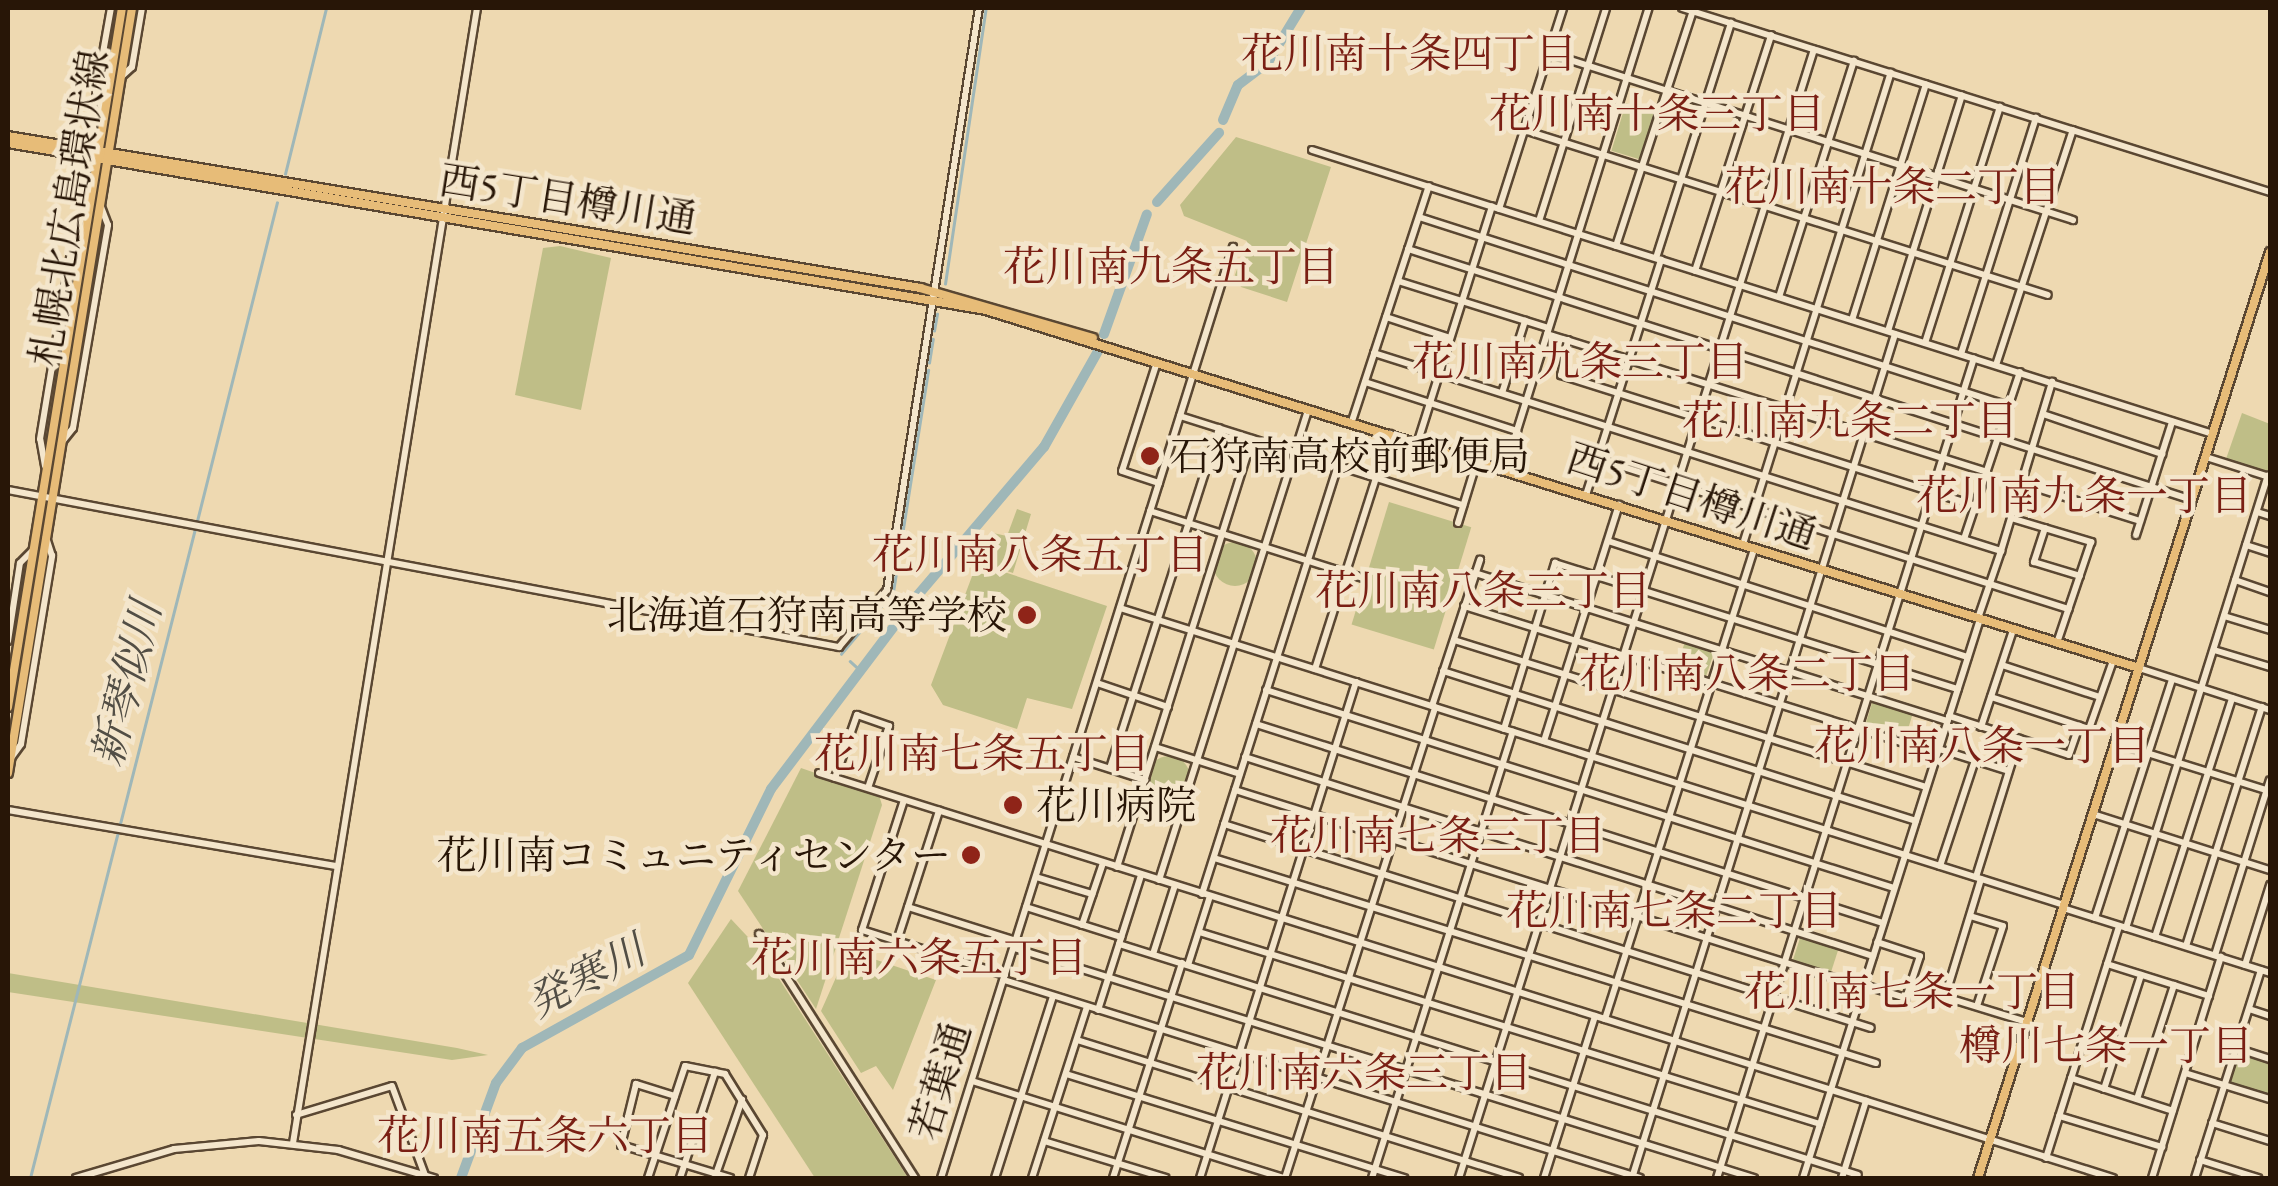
<!DOCTYPE html>
<html>
<head>
<meta charset="utf-8">
<style>
  body { margin:0 }
  #map { position:relative; width:2278px; height:1186px; overflow:hidden; background:#eed9b1; font-family:"EB Garamond","Noto Serif JP",serif }
  div>[style] { position:absolute }
  [style*='--x'] { left:calc(var(--x)*1px); top:calc(var(--y)*1px); width:calc(var(--w)*1px); rotate:calc(var(--a)*1deg) }
  .green>* { inset:0; background:#bfbe87; transform-origin:0 0 }
  .round { border-radius:50% }
  .stream>* { height:2.5px; margin:-1.25px; padding:0 1.25px; transform-origin:1.25px; border-radius:1.25px; background:#9fb7b8 }
  .river>* { height:10px; margin:-5px; padding:0 5px; transform-origin:5px; border-radius:5px; background:#9fb7b8 }
  .roads { filter:drop-shadow(2px 0 #5a4732) drop-shadow(-2px 0 #5a4732) drop-shadow(0 2px #5a4732) drop-shadow(0 -2px #5a4732) }
  .minor>* { height:6px; margin:-3px; padding:0 3px; transform-origin:3px; border-radius:3px; background:#f4e6cc }
  .major>* { height:8px; margin:-4px; padding:0 4px; transform-origin:4px; border-radius:4px; background:#e7bc78 }
  .dots>* { width:28px; height:28px; translate:-50% -50%; box-sizing:border-box; border:5px solid #f4e6cc; border-radius:50% }
  span { translate:-50% -50%; white-space:nowrap; text-align:center; line-height:1.15; -webkit-text-stroke:9px #f4e6cc; paint-order:stroke }
  .street-label { font-size:40px; color:#281607 }
  .poi-label { font-size:40px; color:#281607 }
  .left { translate:0 -50%; text-align:left }
  .right { translate:-100% -50%; text-align:right }
  .neighbourhood-label { font-size:42px; color:#7a1f14 }
  .water-label { font-size:42px; color:#524e45; font-style:italic }
  .frame { position:absolute; inset:0; border:10px solid #281607; pointer-events:none }
</style>
</head>
<body>
<div id="map">
  <div class="green">
    <i style="left:1626px;top:103px;width:30px;height:50px;rotate:17deg"></i>
    <i style="clip-path:polygon(1236px 137px,1331px 167px,1287px 302px,1241px 287px,1235px 275px,1247px 241px,1184px 216px,1180px 205px)"></i>
    <i style="clip-path:polygon(560px 246px,611px 258px,581px 410px,515px 395px,543px 248px)"></i>
    <i style="clip-path:polygon(2242px 413px,2270px 424px,2270px 472px,2226px 459px)"></i>
    <i style="left:1389px;top:502px;width:86px;height:128px;rotate:17deg"></i>
    <i style="clip-path:polygon(1017px 509px,1031px 514px,1013px 573px,980px 562px,993px 533px,1007px 536px)"></i>
    <i class="round" style="left:1213px;top:542px;width:44px;height:44px"></i>
    <i style="clip-path:polygon(977px 563px,1107px 606px,1072px 709px,1027px 698px,1017px 729px,943px 705px,931px 685px)"></i>
    <i style="left:1685px;top:642px;width:31px;height:28px;rotate:19deg"></i>
    <i style="left:1873px;top:700px;width:42px;height:29px;rotate:17deg"></i>
    <i class="round" style="left:1148px;top:756px;width:42px;height:42px"></i>
    <i style="clip-path:polygon(801px 768px,879px 795px,882px 805px,816px 1009px,738px 891px)"></i>
    <i style="clip-path:polygon(731px 919px,761px 951px,908px 1178px,815px 1178px,688px 983px)"></i>
    <i style="left:1801px;top:935px;width:40px;height:27px;rotate:18deg"></i>
    <i style="clip-path:polygon(859px 954px,936px 980px,893px 1090px,876px 1066px,861px 1073px,821px 1011px,842px 964px)"></i>
    <i style="clip-path:polygon(8px 973px,457px 1048px,488px 1055px,452px 1060px,8px 992px)"></i>
    <i style="clip-path:polygon(2239px 1054px,2270px 1062px,2270px 1095px,2231px 1082px)"></i>
  </div>
  <div class="stream">
    <i style="--x:285;--y:174;--w:171;--a:-76.1"></i>
    <i style="--x:945;--y:284;--w:279;--a:-81.6"></i>
    <i style="--x:934;--y:331;--w:17;--a:-80"></i>
    <i style="--x:929;--y:363;--w:24;--a:-81"></i>
    <i style="--x:197;--y:521;--w:328;--a:-75.9"></i>
    <i style="--x:899;--y:554;--w:186;--a:-81"></i>
    <i style="--x:841;--y:654;--w:81;--a:-50"></i>
    <i style="--x:893;--y:592;--w:31;--a:-81"></i>
    <i style="--x:850;--y:661;--w:12;--a:42"></i>
    <i style="--x:30;--y:1178;--w:670;--a:-75.74"></i>
  </div>
  <div class="river">
    <i style="--x:1223;--y:120;--w:38;--a:-67"></i>
    <i style="--x:1238;--y:85;--w:38;--a:-37"></i>
    <i style="--x:1268;--y:62;--w:63;--a:-58.6"></i>
    <i style="--x:1157;--y:202;--w:93;--a:-48.1"></i>
    <i style="--x:1104;--y:334;--w:127;--a:-70.3"></i>
    <i style="--x:461;--y:1178;--w:101;--a:-69.8"></i>
    <i style="--x:496;--y:1083;--w:44;--a:-53.4"></i>
    <i style="--x:522;--y:1048;--w:191;--a:-29.1"></i>
    <i style="--x:689;--y:955;--w:185;--a:-63.7"></i>
    <i style="--x:771;--y:789;--w:242;--a:-52.9"></i>
    <i style="--x:917;--y:596;--w:196;--a:-49.6"></i>
    <i style="--x:1044;--y:447;--w:110;--a:-60.6"></i>
  </div>
  <div class="roads">
    <div class="minor">
      <i style="--x:1682;--y:8;--w:616;--a:17.38"></i>
      <i style="--x:1548;--y:53;--w:551;--a:17.65"></i>
      <i style="--x:122;--y:76;--w:13;--a:-42"></i>
      <i style="--x:132;--y:67;--w:60;--a:-80.4"></i>
      <i style="--x:104;--y:115;--w:24;--a:-109"></i>
      <i style="--x:96;--y:92;--w:85;--a:-79.9"></i>
      <i style="--x:1524;--y:130;--w:549;--a:17.48"></i>
      <i style="--x:1312;--y:150;--w:945;--a:17.5"></i>
      <i style="--x:1499;--y:209;--w:211;--a:-72.3"></i>
      <i style="--x:1419;--y:217;--w:620;--a:17.76"></i>
      <i style="--x:1539;--y:221;--w:223;--a:-72.5"></i>
      <i style="--x:1616;--y:246;--w:247;--a:-71.9"></i>
      <i style="--x:1408;--y:249;--w:823;--a:17.75"></i>
      <i style="--x:1656;--y:258;--w:247;--a:-72.3"></i>
      <i style="--x:1695;--y:271;--w:248;--a:-72.1"></i>
      <i style="--x:1398;--y:281;--w:157;--a:17.4"></i>
      <i style="--x:1779;--y:297;--w:248;--a:-72.4"></i>
      <i style="--x:1386;--y:317;--w:67;--a:18.2"></i>
      <i style="--x:1852;--y:320;--w:247;--a:-72.6"></i>
      <i style="--x:1888;--y:331;--w:247;--a:-72.6"></i>
      <i style="--x:1547;--y:334;--w:461;--a:17.4"></i>
      <i style="--x:1568;--y:340;--w:36;--a:101"></i>
      <i style="--x:1561;--y:375;--w:435;--a:17.5"></i>
      <i style="--x:1925;--y:343;--w:248;--a:-72.4"></i>
      <i style="--x:1374;--y:353;--w:658;--a:17.53"></i>
      <i style="--x:2001;--y:551;--w:71;--a:108.9"></i>
      <i style="--x:1961;--y:354;--w:248;--a:-72.4"></i>
      <i style="--x:1513;--y:357;--w:25;--a:18"></i>
      <i style="--x:1157;--y:362;--w:114;--a:107.8"></i>
      <i style="--x:1122;--y:471;--w:39;--a:18"></i>
      <i style="--x:1996;--y:365;--w:247;--a:-71.9"></i>
      <i style="--x:1365;--y:382;--w:160;--a:17.9"></i>
      <i style="--x:1502;--y:393;--w:76;--a:-72.3"></i>
      <i style="--x:2043;--y:414;--w:126;--a:18.6"></i>
      <i style="--x:1180;--y:416;--w:297;--a:17.5"></i>
      <i style="--x:1352;--y:421;--w:247;--a:-71.9"></i>
      <i style="--x:1418;--y:441;--w:246;--a:-72.5"></i>
      <i style="--x:61;--y:443;--w:19;--a:-51"></i>
      <i style="--x:73;--y:428;--w:206;--a:-80.2"></i>
      <i style="--x:108;--y:225;--w:22;--a:-111"></i>
      <i style="--x:2206;--y:457;--w:66;--a:17.6"></i>
      <i style="--x:1598;--y:459;--w:494;--a:17.7"></i>
      <i style="--x:45;--y:466;--w:27;--a:-100"></i>
      <i style="--x:40;--y:439;--w:191;--a:-80.6"></i>
      <i style="--x:71;--y:251;--w:18;--a:-43"></i>
      <i style="--x:1505;--y:469;--w:483;--a:-72.7"></i>
      <i style="--x:2021;--y:483;--w:125;--a:17.7"></i>
      <i style="--x:8;--y:490;--w:846;--a:10.7"></i>
      <i style="--x:839;--y:647;--w:75;--a:-49.9"></i>
      <i style="--x:887;--y:590;--w:589;--a:-81.02"></i>
      <i style="--x:1586;--y:495;--w:247;--a:-72.3"></i>
      <i style="--x:1150;--y:511;--w:222;--a:17.5"></i>
      <i style="--x:2257;--y:512;--w:14;--a:17"></i>
      <i style="--x:2011;--y:518;--w:84;--a:16.7"></i>
      <i style="--x:2091;--y:542;--w:107;--a:108.6"></i>
      <i style="--x:1458;--y:523;--w:65;--a:-73"></i>
      <i style="--x:2045;--y:528;--w:36;--a:108"></i>
      <i style="--x:2034;--y:562;--w:48;--a:16.9"></i>
      <i style="--x:2136;--y:535;--w:119;--a:-72.3"></i>
      <i style="--x:1964;--y:539;--w:176;--a:-71.5"></i>
      <i style="--x:1608;--y:541;--w:378;--a:17.9"></i>
      <i style="--x:1743;--y:544;--w:494;--a:-72.6"></i>
      <i style="--x:2246;--y:545;--w:25;--a:18"></i>
      <i style="--x:2001;--y:551;--w:177;--a:-73.2"></i>
      <i style="--x:1475;--y:573;--w:495;--a:17.4"></i>
      <i style="--x:2235;--y:580;--w:37;--a:19"></i>
      <i style="--x:1464;--y:606;--w:495;--a:17.3"></i>
      <i style="--x:1120;--y:608;--w:990;--a:17.46"></i>
      <i style="--x:2224;--y:616;--w:48;--a:16.9"></i>
      <i style="--x:1454;--y:640;--w:494;--a:17.3"></i>
      <i style="--x:8;--y:641;--w:79;--a:-81.3"></i>
      <i style="--x:20;--y:563;--w:20;--a:-45"></i>
      <i style="--x:2214;--y:650;--w:59;--a:16.9"></i>
      <i style="--x:2002;--y:665;--w:103;--a:18.1"></i>
      <i style="--x:2139;--y:668;--w:138;--a:17.8"></i>
      <i style="--x:1315;--y:669;--w:247;--a:-72.3"></i>
      <i style="--x:1443;--y:671;--w:496;--a:17.6"></i>
      <i style="--x:1097;--y:683;--w:75;--a:18.7"></i>
      <i style="--x:1266;--y:690;--w:658;--a:17.5"></i>
      <i style="--x:1991;--y:697;--w:103;--a:18.1"></i>
      <i style="--x:2089;--y:729;--w:72;--a:-70.6"></i>
      <i style="--x:1432;--y:706;--w:154;--a:-71.8"></i>
      <i style="--x:1949;--y:716;--w:126;--a:18"></i>
      <i style="--x:2069;--y:755;--w:31;--a:-71"></i>
      <i style="--x:1256;--y:724;--w:658;--a:17.61"></i>
      <i style="--x:1981;--y:727;--w:102;--a:-71.7"></i>
      <i style="--x:1504;--y:729;--w:174;--a:-72.9"></i>
      <i style="--x:1555;--y:563;--w:422;--a:17.4"></i>
      <i style="--x:1544;--y:741;--w:248;--a:-72.4"></i>
      <i style="--x:2115;--y:743;--w:161;--a:17.3"></i>
      <i style="--x:1155;--y:747;--w:89;--a:17.6"></i>
      <i style="--x:1939;--y:749;--w:73;--a:17.4"></i>
      <i style="--x:1073;--y:757;--w:76;--a:17.7"></i>
      <i style="--x:1245;--y:757;--w:659;--a:17.58"></i>
      <i style="--x:11;--y:758;--w:17;--a:-54"></i>
      <i style="--x:21;--y:744;--w:191;--a:-80.6"></i>
      <i style="--x:52;--y:556;--w:20;--a:-108"></i>
      <i style="--x:1110;--y:768;--w:357;--a:-72.2"></i>
      <i style="--x:819;--y:773;--w:1356;--a:17.38"></i>
      <i style="--x:835;--y:778;--w:67;--a:-70.8"></i>
      <i style="--x:857;--y:715;--w:34;--a:19"></i>
      <i style="--x:889;--y:726;--w:65;--a:108.7"></i>
      <i style="--x:1235;--y:790;--w:658;--a:17.42"></i>
      <i style="--x:904;--y:800;--w:137;--a:107.9"></i>
      <i style="--x:862;--y:930;--w:150;--a:17.5"></i>
      <i style="--x:8;--y:810;--w:334;--a:9.7"></i>
      <i style="--x:2093;--y:814;--w:186;--a:17.6"></i>
      <i style="--x:1224;--y:824;--w:678;--a:17.5"></i>
      <i style="--x:1214;--y:858;--w:693;--a:17.21"></i>
      <i style="--x:1940;--y:866;--w:112;--a:-71.7"></i>
      <i style="--x:1117;--y:867;--w:449;--a:-72.5"></i>
      <i style="--x:1036;--y:877;--w:59;--a:16.9"></i>
      <i style="--x:1976;--y:877;--w:145;--a:-72.7"></i>
      <i style="--x:1981;--y:879;--w:123;--a:107"></i>
      <i style="--x:1945;--y:997;--w:86;--a:17"></i>
      <i style="--x:1159;--y:880;--w:494;--a:-72.4"></i>
      <i style="--x:1202;--y:894;--w:450;--a:-72.4"></i>
      <i style="--x:908;--y:907;--w:113;--a:17.5"></i>
      <i style="--x:1026;--y:907;--w:100;--a:17.5"></i>
      <i style="--x:2063;--y:908;--w:217;--a:17.4"></i>
      <i style="--x:1970;--y:916;--w:34;--a:17"></i>
      <i style="--x:2003;--y:926;--w:84;--a:108"></i>
      <i style="--x:2095;--y:918;--w:251;--a:-72.1"></i>
      <i style="--x:1082;--y:925;--w:65;--a:-71.3"></i>
      <i style="--x:2126;--y:928;--w:474;--a:-72.6"></i>
      <i style="--x:1199;--y:932;--w:650;--a:17.18"></i>
      <i style="--x:759;--y:934;--w:290;--a:57.4"></i>
      <i style="--x:2155;--y:937;--w:251;--a:-72.1"></i>
      <i style="--x:897;--y:941;--w:137;--a:-72.1"></i>
      <i style="--x:1119;--y:944;--w:774;--a:17.36"></i>
      <i style="--x:2186;--y:946;--w:251;--a:-72.4"></i>
      <i style="--x:1014;--y:948;--w:775;--a:17.27"></i>
      <i style="--x:1153;--y:954;--w:72;--a:-72.3"></i>
      <i style="--x:2215;--y:955;--w:183;--a:-72.6"></i>
      <i style="--x:2107;--y:964;--w:107;--a:17.4"></i>
      <i style="--x:1188;--y:965;--w:72;--a:-72.3"></i>
      <i style="--x:2245;--y:965;--w:84;--a:-72.6"></i>
      <i style="--x:1004;--y:980;--w:666;--a:17.29"></i>
      <i style="--x:1864;--y:985;--w:44;--a:17.2"></i>
      <i style="--x:1906;--y:998;--w:44;--a:-71.6"></i>
      <i style="--x:1920;--y:956;--w:45;--a:-162"></i>
      <i style="--x:2249;--y:1009;--w:22;--a:18"></i>
      <i style="--x:1098;--y:1010;--w:142;--a:-72.3"></i>
      <i style="--x:1605;--y:1019;--w:494;--a:-72.4"></i>
      <i style="--x:1077;--y:1040;--w:463;--a:17.3"></i>
      <i style="--x:2236;--y:1048;--w:36;--a:18"></i>
      <i style="--x:2185;--y:1073;--w:89;--a:17"></i>
      <i style="--x:1066;--y:1074;--w:354;--a:17.1"></i>
      <i style="--x:2071;--y:1078;--w:107;--a:17.9"></i>
      <i style="--x:972;--y:1081;--w:326;--a:17.3"></i>
      <i style="--x:2104;--y:1089;--w:120;--a:-72"></i>
      <i style="--x:675;--y:1096;--w:41;--a:-162.9"></i>
      <i style="--x:636;--y:1084;--w:63;--a:103.8"></i>
      <i style="--x:621;--y:1145;--w:114;--a:16.8"></i>
      <i style="--x:2137;--y:1099;--w:120;--a:-72"></i>
      <i style="--x:296;--y:1115;--w:100;--a:-16.8"></i>
      <i style="--x:392;--y:1086;--w:95;--a:69.7"></i>
      <i style="--x:2059;--y:1116;--w:108;--a:16.8"></i>
      <i style="--x:2212;--y:1123;--w:61;--a:17.2"></i>
      <i style="--x:1044;--y:1141;--w:127;--a:16.9"></i>
      <i style="--x:293;--y:1143;--w:1150;--a:-80.79"></i>
      <i style="--x:2046;--y:1158;--w:243;--a:-72.5"></i>
      <i style="--x:2200;--y:1160;--w:61;--a:17.2"></i>
      <i style="--x:715;--y:1177;--w:82;--a:-70.7"></i>
      <i style="--x:76;--y:1178;--w:102;--a:-16.5"></i>
      <i style="--x:174;--y:1149;--w:85;--a:-5.4"></i>
      <i style="--x:259;--y:1141;--w:80;--a:6.5"></i>
      <i style="--x:338;--y:1150;--w:100;--a:16.3"></i>
      <i style="--x:648;--y:1178;--w:118;--a:-71.7"></i>
      <i style="--x:685;--y:1066;--w:41;--a:11.3"></i>
      <i style="--x:725;--y:1074;--w:72;--a:58.1"></i>
      <i style="--x:763;--y:1135;--w:45;--a:108"></i>
      <i style="--x:680;--y:1178;--w:112;--a:-71.7"></i>
      <i style="--x:941;--y:1178;--w:976;--a:-72.59"></i>
      <i style="--x:995;--y:1178;--w:191;--a:-72.3"></i>
      <i style="--x:1032;--y:1178;--w:180;--a:-72.2"></i>
      <i style="--x:1113;--y:1178;--w:226;--a:-72.2"></i>
      <i style="--x:1200;--y:1178;--w:520;--a:-72.54"></i>
      <i style="--x:1285;--y:1178;--w:494;--a:-72.3"></i>
      <i style="--x:1372;--y:1178;--w:468;--a:-72.5"></i>
      <i style="--x:1459;--y:1178;--w:1183;--a:-72.54"></i>
      <i style="--x:1544;--y:1178;--w:170;--a:-72.5"></i>
      <i style="--x:1632;--y:1178;--w:884;--a:-72.69"></i>
      <i style="--x:1717;--y:1178;--w:859;--a:-72.6"></i>
      <i style="--x:1803;--y:1178;--w:586;--a:-72.43"></i>
      <i style="--x:1842;--y:1178;--w:81;--a:-72.7"></i>
      <i style="--x:2152;--y:1178;--w:232;--a:-72.7"></i>
      <i style="--x:2195;--y:1178;--w:218;--a:-72.4"></i>
    </div>
    <div class="major">
      <i style="--x:8;--y:136;--w:925;--a:9.46"></i>
      <i style="--x:920;--y:288;--w:180;--a:16.1"></i>
      <i style="--x:8;--y:143;--w:992;--a:9.69"></i>
      <i style="--x:986;--y:310;--w:1207;--a:17.25"></i>
      <i style="--x:8;--y:707;--w:708;--a:-80.74"></i>
      <i style="--x:8;--y:773;--w:775;--a:-80.79"></i>
      <i style="--x:1978;--y:1178;--w:971;--a:-72.5"></i>
    </div>
  </div>
  <div class="dots">
    <i style="left:1150px;top:456px;background:#8f2418"></i>
    <i style="left:1027px;top:615px;background:#8f2418"></i>
    <i style="left:1013px;top:805px;background:#8f2418"></i>
    <i style="left:971px;top:855px;background:#8f2418"></i>
  </div>
  <div class="street-label">
    <span style="left:568px;top:199px;rotate:9deg">西5丁目樽川通</span>
    <span style="left:69px;top:208px;rotate:-81deg">札幌北広島環状線</span>
    <span style="left:1692px;top:496px;rotate:18deg">西5丁目樽川通</span>
    <span style="left:940px;top:1081px;rotate:-73deg">若葉通</span>
  </div>
  <div class="poi-label">
    <span class="left" style="left:1170px;top:456px">石狩南高校前郵便局</span>
    <span class="right" style="left:1007px;top:615px">北海道石狩南高等学校</span>
    <span class="left" style="left:1036px;top:805px">花川病院</span>
    <span class="right" style="left:951px;top:855px">花川南コミュニティセンター</span>
  </div>
  <div class="neighbourhood-label">
    <span style="left:1409px;top:54px">花川南十条四丁目</span>
    <span style="left:1657px;top:114px">花川南十条三丁目</span>
    <span style="left:1893px;top:187px">花川南十条二丁目</span>
    <span style="left:1171px;top:267px">花川南九条五丁目</span>
    <span style="left:1580px;top:362px">花川南九条三丁目</span>
    <span style="left:1850px;top:421px">花川南九条二丁目</span>
    <span style="left:2084px;top:496px">花川南九条一丁目</span>
    <span style="left:1040px;top:555px">花川南八条五丁目</span>
    <span style="left:1483px;top:591px">花川南八条三丁目</span>
    <span style="left:1747px;top:674px">花川南八条二丁目</span>
    <span style="left:1982px;top:746px">花川南八条一丁目</span>
    <span style="left:982px;top:754px">花川南七条五丁目</span>
    <span style="left:1438px;top:836px">花川南七条三丁目</span>
    <span style="left:1674px;top:911px">花川南七条二丁目</span>
    <span style="left:919px;top:958px">花川南六条五丁目</span>
    <span style="left:1912px;top:992px">花川南七条一丁目</span>
    <span style="left:2106px;top:1046px">樽川七条一丁目</span>
    <span style="left:1364px;top:1073px">花川南六条三丁目</span>
    <span style="left:545px;top:1136px">花川南五条六丁目</span>
  </div>
  <div class="water-label">
    <span style="left:127px;top:684px;rotate:-76deg">新琴似川</span>
    <span style="left:586px;top:977px;rotate:-28deg">発寒川</span>
  </div>
  <div class="frame"></div>
</div>
</body>
</html>
